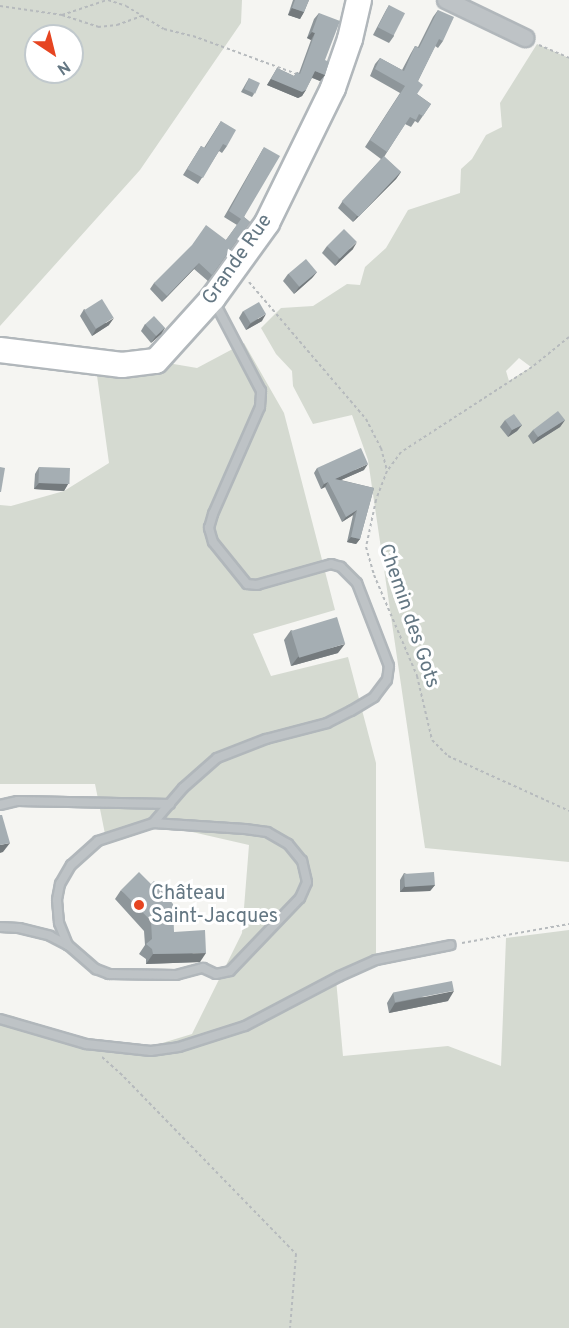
<!DOCTYPE html>
<html>
<head>
<meta charset="utf-8">
<style>
  body { margin:0 }
  #map { position:relative; width:569px; height:1328px; overflow:hidden; background:#f5f5f2; font-family:Overpass,sans-serif }
  div>[style] { position:absolute }
  [style*='--x'] { left:calc(var(--x)*1px); top:calc(var(--y)*1px); width:calc(var(--w)*1px); rotate:calc(var(--a)*1deg) }
  .green>* { inset:0; background:#d5dad1 }
  .path>* { height:2px; margin-top:-1px; transform-origin:0; background:repeating-linear-gradient(90deg,#b6babd 0 3px,transparent 0 6px) }
  .roads { filter:drop-shadow(2px 0 #b1b7bb) drop-shadow(-2px 0 #b1b7bb) drop-shadow(0 2px #b1b7bb) drop-shadow(0 -2px #b1b7bb) }
  .lane>* { height:8px; margin:-4px; padding:0 4px; transform-origin:4px; border-radius:4px; background:#bec3c6 }
  .street>* { height:16px; margin:-8px; padding:0 8px; transform-origin:8px; border-radius:8px; background:#bec3c6 }
  .secondary>* { height:24px; margin:-12px; padding:0 12px; transform-origin:12px; border-radius:12px; background:#fff }
  .wall>* { inset:0; background:#8e969a }
  .shaded-wall>* { inset:0; background:#747a7d }
  .building>* { inset:0; background:#a5aeb3; transform-origin:0 0 }
  .dots>* { width:16px; height:16px; translate:-50% -50%; box-sizing:border-box; border:3px solid #fff; border-radius:50% }
  span { translate:-50% -50%; white-space:nowrap; text-align:center; line-height:1.15; -webkit-text-stroke:6px #fff; paint-order:stroke }
  .street-label { font-size:20px; color:#647783 }
  .poi-label { font-size:20px; color:#647783 }
  .left { translate:0 -50%; text-align:left }
  .north { position:absolute; left:24px; top:24px; width:60px; height:60px; box-sizing:border-box; background:#fff; border:2px solid #c1c9cd; border-radius:50%; rotate:145deg; font-size:16px; font-weight:700; line-height:24px; text-align:center; color:#647783 }
  .north::after { content:''; display:block; margin:auto; width:21px; height:27px; background:#e64521; clip-path:polygon(50% 0,100% 100%,50% 72%,0 100%) }
</style>
</head>
<body>
<div id="map">
  <div class="green">
    <i style="clip-path:polygon(evenodd,0 0,242px 0,241px 23px,140px 170px,0 326px,0 0,36px 36px,72px 36px,72px 72px,36px 72px,36px 36px)"></i>
    <i style="clip-path:polygon(evenodd,537px 44px,569px 58px,569px 862px,425px 848px,368px 460px,352px 415px,313px 424px,293px 386px,292px 371px,276px 354px,261px 328px,281px 308px,313px 306px,347px 284px,360px 285px,365px 267px,386px 248px,408px 210px,460px 193px,461px 169px,472px 159px,486px 135px,502px 127px,500px 103px,537px 44px,519px 358px,531px 367px,509px 381px,506px 371px,519px 358px)"></i>
    <i style="clip-path:polygon(244px 343px,284px 413px,335px 610px,253px 634px,271px 676px,348px 657px,376px 763px,376px 960px,288px 997px,336px 979px,343px 1056px,448px 1046px,501px 1066px,506px 938px,569px 930px,569px 1328px,0 1328px,0 1014px,13px 1016px,66px 1038px,86px 1044px,149px 1047px,192px 1034px,242px 933px,249px 845px,153px 823px,106px 839px,95px 784px,0 784px,0 505px,11px 506px,64px 491px,109px 463px,95px 361px,156px 361px,197px 368px)"></i>
  </div>
  <div class="path">
    <i style="--x:108;--y:0;--w:19;--a:18"></i>
    <i style="--x:126;--y:6;--w:44;--a:31.2"></i>
    <i style="--x:164;--y:29;--w:30;--a:14"></i>
    <i style="--x:193;--y:36;--w:111;--a:20.1"></i>
    <i style="--x:0;--y:6;--w:63;--a:8.3"></i>
    <i style="--x:62;--y:15;--w:47;--a:-18.4"></i>
    <i style="--x:62;--y:15;--w:38;--a:18"></i>
    <i style="--x:98;--y:27;--w:19;--a:-6"></i>
    <i style="--x:117;--y:25;--w:27;--a:-20"></i>
    <i style="--x:539;--y:45;--w:33;--a:23"></i>
    <i style="--x:249;--y:282;--w:180;--a:49.5"></i>
    <i style="--x:366;--y:419;--w:33;--a:63"></i>
    <i style="--x:381;--y:448;--w:24;--a:75"></i>
    <i style="--x:569;--y:337;--w:48;--a:141"></i>
    <i style="--x:532;--y:367;--w:156;--a:147"></i>
    <i style="--x:401;--y:452;--w:24;--a:126"></i>
    <i style="--x:387;--y:471;--w:31;--a:111"></i>
    <i style="--x:376;--y:500;--w:48;--a:102"></i>
    <i style="--x:366;--y:547;--w:29;--a:74"></i>
    <i style="--x:374;--y:575;--w:110;--a:66.9"></i>
    <i style="--x:417;--y:676;--w:66;--a:76.8"></i>
    <i style="--x:432;--y:740;--w:23;--a:45"></i>
    <i style="--x:448;--y:756;--w:133;--a:24.4"></i>
    <i style="--x:462;--y:943;--w:109;--a:-10.1"></i>
    <i style="--x:102;--y:1057;--w:30;--a:42"></i>
    <i style="--x:124;--y:1077;--w:247;--a:45.8"></i>
    <i style="--x:296;--y:1254;--w:74;--a:94.6"></i>
  </div>
  <div class="roads">
    <div class="lane">
      <i style="--x:0;--y:805;--w:18;--a:-13"></i>
      <i style="--x:18;--y:801;--w:152;--a:1.1"></i>
      <i style="--x:153;--y:823;--w:46;--a:-49.4"></i>
      <i style="--x:183;--y:788;--w:45;--a:-41.4"></i>
      <i style="--x:217;--y:758;--w:53;--a:-21.2"></i>
      <i style="--x:266;--y:739;--w:63;--a:-14.7"></i>
      <i style="--x:327;--y:723;--w:27;--a:-27"></i>
      <i style="--x:351;--y:711;--w:27;--a:-31"></i>
      <i style="--x:374;--y:697;--w:21;--a:-53"></i>
      <i style="--x:387;--y:680;--w:14;--a:-82"></i>
      <i style="--x:389;--y:666;--w:89;--a:-111.1"></i>
      <i style="--x:357;--y:583;--w:23;--a:-135"></i>
      <i style="--x:341;--y:567;--w:10;--a:-163"></i>
      <i style="--x:331;--y:564;--w:77;--a:164.2"></i>
      <i style="--x:257;--y:585;--w:10;--a:-174"></i>
      <i style="--x:247;--y:584;--w:54;--a:-129"></i>
      <i style="--x:213;--y:542;--w:15;--a:-106"></i>
      <i style="--x:209;--y:528;--w:15;--a:-74"></i>
      <i style="--x:213;--y:514;--w:117;--a:-66.3"></i>
      <i style="--x:260;--y:407;--w:16;--a:-86"></i>
      <i style="--x:261;--y:391;--w:102;--a:-117.6"></i>
      <i style="--x:0;--y:927;--w:19;--a:3"></i>
      <i style="--x:19;--y:928;--w:32;--a:14"></i>
      <i style="--x:50;--y:936;--w:20;--a:27"></i>
      <i style="--x:68;--y:945;--w:37;--a:41"></i>
      <i style="--x:96;--y:969;--w:14;--a:21"></i>
      <i style="--x:109;--y:974;--w:67;--a:0.9"></i>
      <i style="--x:176;--y:975;--w:28;--a:-15"></i>
      <i style="--x:203;--y:968;--w:14;--a:25"></i>
      <i style="--x:216;--y:974;--w:14;--a:-12"></i>
      <i style="--x:230;--y:971;--w:101;--a:-46.2"></i>
      <i style="--x:300;--y:898;--w:17;--a:-66"></i>
      <i style="--x:307;--y:882;--w:22;--a:-103"></i>
      <i style="--x:302;--y:861;--w:22;--a:-129"></i>
      <i style="--x:288;--y:844;--w:24;--a:-150"></i>
      <i style="--x:267;--y:832;--w:22;--a:-172"></i>
      <i style="--x:245;--y:829;--w:92;--a:-176.3"></i>
      <i style="--x:153;--y:823;--w:58;--a:161.9"></i>
      <i style="--x:98;--y:841;--w:36;--a:138"></i>
      <i style="--x:71;--y:865;--w:22;--a:120"></i>
      <i style="--x:60;--y:884;--w:16;--a:101"></i>
      <i style="--x:57;--y:900;--w:23;--a:85"></i>
      <i style="--x:59;--y:923;--w:24;--a:68"></i>
      <i style="--x:0;--y:1019;--w:90;--a:16.2"></i>
      <i style="--x:86;--y:1044;--w:65;--a:6.1"></i>
      <i style="--x:151;--y:1051;--w:28;--a:-8"></i>
      <i style="--x:179;--y:1047;--w:69;--a:-17.7"></i>
      <i style="--x:245;--y:1026;--w:107;--a:-27.8"></i>
      <i style="--x:340;--y:976;--w:39;--a:-24"></i>
      <i style="--x:376;--y:960;--w:76;--a:-11.3"></i>
    </div>
    <div class="street">
      <i style="--x:446;--y:0;--w:88;--a:25.7"></i>
    </div>
    <div class="secondary">
      <i style="--x:0;--y:350;--w:123;--a:7"></i>
      <i style="--x:122;--y:365;--w:34;--a:-7"></i>
      <i style="--x:156;--y:361;--w:85;--a:-47.9"></i>
      <i style="--x:213;--y:298;--w:92;--a:-54.2"></i>
      <i style="--x:267;--y:223;--w:150;--a:-63.9"></i>
      <i style="--x:333;--y:88;--w:52;--a:-70.9"></i>
      <i style="--x:350;--y:39;--w:40;--a:-77"></i>
    </div>
  </div>
  <div class="wall">
    <i style="clip-path:polygon(293px 0,309px 0,304px 12px,300px 19px,288px 15px)"></i>
    <i style="clip-path:polygon(389px 5px,394px 36px,389px 43px,373px 35px,385px 12px)"></i>
    <i style="clip-path:polygon(438px 10px,443px 41px,438px 48px,435px 46px,418px 81px,417px 94px,431px 104px,418px 123px,415px 121px,411px 127px,405px 124px,384px 157px,401px 172px,396px 179px,353px 222px,338px 208px,342px 202px,381px 159px,365px 147px,400px 93px,370px 76px,375px 64px,380px 58px,402px 70px,411px 53px,415px 46px,418px 47px,433px 17px)"></i>
    <i style="clip-path:polygon(319px 13px,325px 60px,325px 75px,320px 81px,312px 78px,302px 96px,298px 98px,267px 85px,277px 68px,294px 76px,297px 72px,299px 73px,311px 40px,307px 38px,314px 19px)"></i>
    <i style="clip-path:polygon(249px 78px,254px 94px,252px 97px,241px 92px)"></i>
    <i style="clip-path:polygon(221px 121px,227px 146px,222px 153px,219px 151px,198px 184px,183px 175px,201px 146px,204px 148px)"></i>
    <i style="clip-path:polygon(264px 147px,244px 217px,250px 222px,208px 281px,194px 269px,162px 302px,150px 289px,154px 283px,226px 240px,237px 225px,224px 217px)"></i>
    <i style="clip-path:polygon(327px 246px,353px 249px,335px 266px,322px 253px)"></i>
    <i style="clip-path:polygon(317px 272px,312px 278px,294px 294px,283px 281px,288px 274px)"></i>
    <i style="clip-path:polygon(84px 309px,109px 325px,92px 336px,80px 316px)"></i>
    <i style="clip-path:polygon(243px 311px,262px 321px,246px 330px,239px 318px)"></i>
    <i style="clip-path:polygon(145px 324px,165px 328px,161px 334px,151px 343px,141px 331px)"></i>
    <i style="clip-path:polygon(505px 420px,522px 425px,517px 431px,508px 437px,500px 427px)"></i>
    <i style="clip-path:polygon(565px 420px,560px 427px,533px 444px,528px 436px,533px 430px)"></i>
    <i style="clip-path:polygon(39px 467px,68px 484px,64px 491px,34px 489px,35px 474px)"></i>
    <i style="clip-path:polygon(317px 468px,364px 470px,341px 480px,374px 488px,360px 539px,356px 544px,347px 542px,353px 515px,342px 522px,325px 487px,321px 489px,314px 473px)"></i>
    <i style="clip-path:polygon(291px 630px,338px 653px,291px 666px,284px 640px)"></i>
    <i style="clip-path:polygon(404px 873px,435px 885px,430px 891px,400px 892px,400px 880px)"></i>
    <i style="clip-path:polygon(121px 890px,174px 932px,200px 962px,146px 964px,146px 959px,139px 954px,145px 945px,144px 931px,115px 899px)"></i>
    <i style="clip-path:polygon(393px 993px,448px 1001px,389px 1013px,387px 1003px)"></i>
  </div>
  <div class="shaded-wall">
    <i style="clip-path:polygon(292px 8px,304px 12px,300px 19px,288px 15px)"></i>
    <i style="clip-path:polygon(312px 32px,315px 33px,311px 40px,307px 38px)"></i>
    <i style="clip-path:polygon(315px 71px,325px 75px,320px 81px,311px 77px)"></i>
    <i style="clip-path:polygon(271px 79px,306px 90px,302px 96px,298px 98px,267px 85px)"></i>
    <i style="clip-path:polygon(401px 172px,396px 179px,353px 222px,357px 216px)"></i>
    <i style="clip-path:polygon(357px 242px,353px 249px,335px 266px,339px 259px)"></i>
    <i style="clip-path:polygon(199px 263px,194px 269px,162px 302px,167px 296px)"></i>
    <i style="clip-path:polygon(317px 272px,312px 278px,294px 294px,299px 287px)"></i>
    <i style="clip-path:polygon(266px 314px,262px 321px,246px 330px,250px 324px)"></i>
    <i style="clip-path:polygon(114px 318px,109px 325px,92px 336px,96px 329px)"></i>
    <i style="clip-path:polygon(165px 328px,161px 334px,151px 343px,156px 336px)"></i>
    <i style="clip-path:polygon(565px 420px,560px 427px,533px 444px,538px 437px)"></i>
    <i style="clip-path:polygon(522px 425px,517px 431px,508px 437px,512px 430px)"></i>
    <i style="clip-path:polygon(368px 464px,364px 470px,332px 484px,335px 479px)"></i>
    <i style="clip-path:polygon(328px 482px,325px 487px,321px 489px,324px 484px)"></i>
    <i style="clip-path:polygon(39px 483px,68px 484px,64px 491px,34px 489px)"></i>
    <i style="clip-path:polygon(357px 510px,353px 515px,342px 522px,346px 517px)"></i>
    <i style="clip-path:polygon(351px 537px,360px 539px,356px 544px,347px 542px)"></i>
    <i style="clip-path:polygon(345px 644px,338px 653px,291px 666px,298px 657px)"></i>
    <i style="clip-path:polygon(10px 843px,3px 852px,0 853px,0 845px)"></i>
    <i style="clip-path:polygon(435px 885px,430px 891px,400px 892px,405px 886px)"></i>
    <i style="clip-path:polygon(206px 953px,200px 962px,146px 964px,153px 954px)"></i>
    <i style="clip-path:polygon(454px 991px,448px 1001px,389px 1013px,395px 1003px)"></i>
  </div>
  <div class="building">
    <i style="clip-path:polygon(295px 0,309px 0,304px 12px,292px 8px)"></i>
    <i style="left:389px;top:5px;width:18px;height:25px;rotate:27deg"></i>
    <i style="clip-path:polygon(438px 10px,454px 17px,443px 41px,439px 39px,418px 81px,423px 85px,417px 94px,431px 104px,423px 116px,419px 114px,416px 120px,410px 117px,387px 152px,370px 140px,405px 86px,375px 69px,380px 58px,404px 71px,415px 46px,419px 48px)"></i>
    <i style="clip-path:polygon(319px 13px,340px 21px,325px 60px,329px 62px,325px 75px,315px 71px,306px 90px,302px 92px,271px 79px,277px 68px,294px 76px,297px 72px,300px 74px,315px 33px,312px 32px)"></i>
    <i style="left:249px;top:78px;width:12px;height:12px;rotate:24deg"></i>
    <i style="clip-path:polygon(221px 121px,236px 130px,227px 146px,223px 144px,203px 178px,187px 169px,201px 146px,205px 148px)"></i>
    <i style="clip-path:polygon(264px 147px,280px 156px,244px 217px,250px 222px,212px 275px,199px 263px,167px 296px,154px 283px,192px 245px,206px 225px,226px 240px,241px 219px,229px 211px)"></i>
    <i style="left:384px;top:156px;width:23px;height:62px;rotate:43deg"></i>
    <i style="left:344px;top:229px;width:18px;height:24px;rotate:45deg"></i>
    <i style="left:306px;top:259px;width:17px;height:23px;rotate:50deg"></i>
    <i style="left:102px;top:299px;width:22px;height:21px;rotate:58deg"></i>
    <i style="left:259px;top:302px;width:14px;height:18px;rotate:60deg"></i>
    <i style="left:154px;top:316px;width:16px;height:12px;rotate:47deg"></i>
    <i style="clip-path:polygon(558px 411px,565px 420px,538px 437px,533px 430px)"></i>
    <i style="clip-path:polygon(514px 414px,522px 425px,512px 430px,505px 420px)"></i>
    <i style="clip-path:polygon(361px 448px,368px 464px,335px 479px,374px 488px,360px 539px,351px 537px,357px 510px,346px 517px,328px 482px,324px 484px,317px 468px)"></i>
    <i style="clip-path:polygon(0 467px,5px 468px,1px 492px,0 492px)"></i>
    <i style="left:39px;top:467px;width:31px;height:16px;rotate:2deg"></i>
    <i style="left:337px;top:617px;width:28px;height:48px;rotate:73deg"></i>
    <i style="clip-path:polygon(0 815px,2px 815px,10px 843px,0 845px)"></i>
    <i style="clip-path:polygon(139px 872px,151px 884px,154px 881px,173px 904px,174px 932px,205px 930px,206px 953px,153px 954px,152px 949px,146px 944px,152px 939px,151px 921px,121px 890px)"></i>
    <i style="left:434px;top:872px;width:13px;height:30px;rotate:86deg"></i>
    <i style="left:452px;top:981px;width:10px;height:60px;rotate:79deg"></i>
  </div>
  <div class="dots">
    <i style="left:139px;top:905px;background:#e64521"></i>
  </div>
  <div class="street-label">
    <span style="left:238px;top:260px;rotate:-55deg">Grande Rue</span>
    <span style="left:408px;top:616px;rotate:71deg">Chemin des Gots</span>
  </div>
  <div class="poi-label">
    <span class="left" style="left:151px;top:906px">Château<br>Saint-Jacques</span>
  </div>
  <div class="north">N</div>
</div>
</body>
</html>
